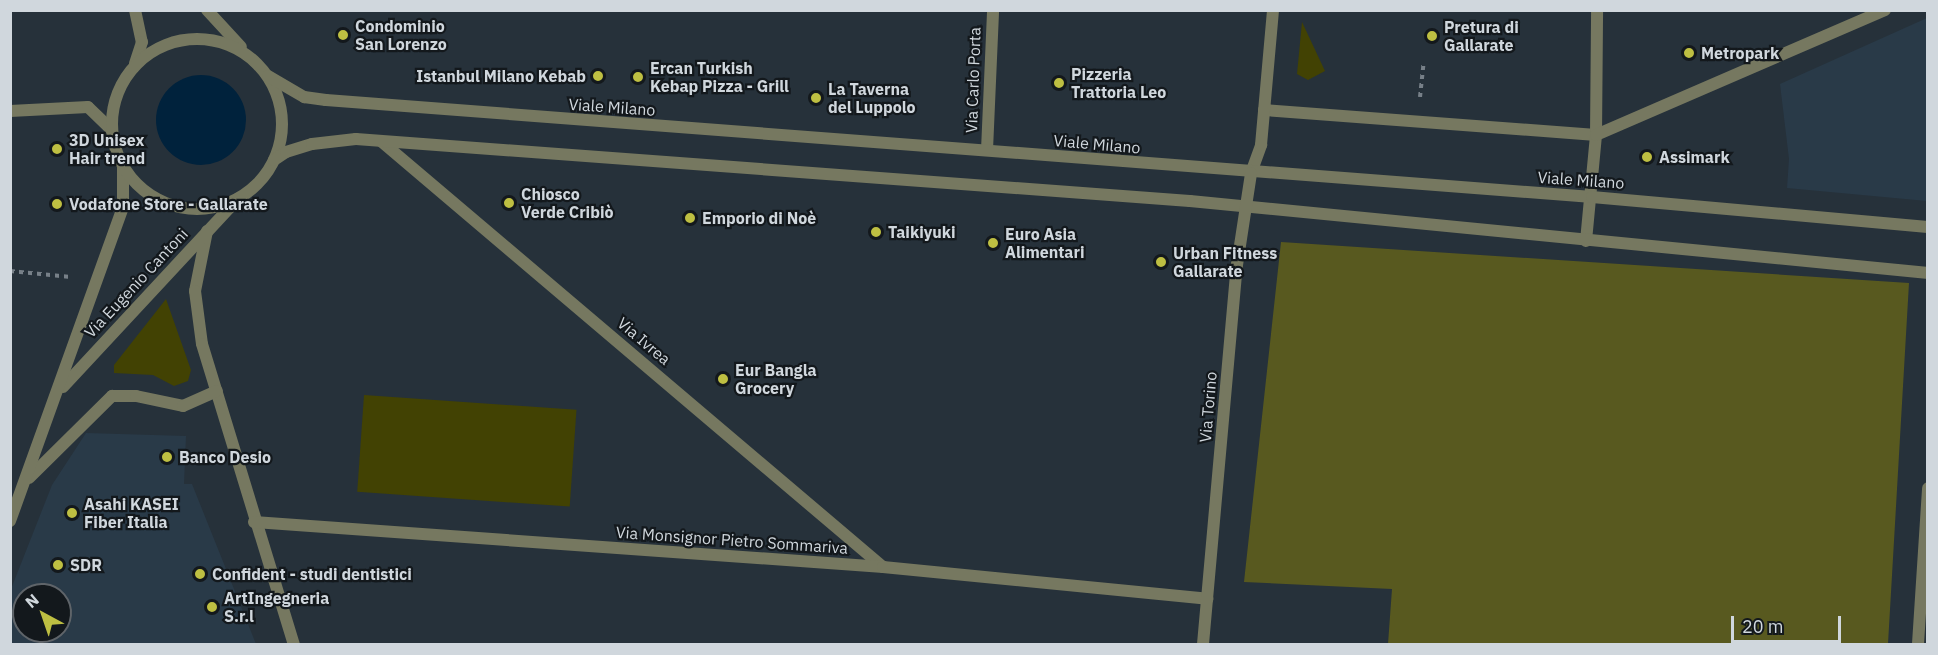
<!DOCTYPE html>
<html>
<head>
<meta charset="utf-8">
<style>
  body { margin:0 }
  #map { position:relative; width:1938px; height:655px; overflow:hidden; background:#26313a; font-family:"IBM Plex Sans",sans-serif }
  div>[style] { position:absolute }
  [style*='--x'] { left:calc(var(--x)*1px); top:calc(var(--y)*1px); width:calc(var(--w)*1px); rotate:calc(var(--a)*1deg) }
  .built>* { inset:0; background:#293a48 }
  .green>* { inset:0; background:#424203; transform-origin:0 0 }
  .forest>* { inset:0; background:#58591f }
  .water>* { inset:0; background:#00223c }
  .round { border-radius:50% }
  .path>* { height:4px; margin-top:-2px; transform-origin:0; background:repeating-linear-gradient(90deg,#778088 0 4.5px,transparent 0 9px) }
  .service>* { height:12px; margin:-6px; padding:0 6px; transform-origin:6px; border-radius:6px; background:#767860 }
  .minor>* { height:12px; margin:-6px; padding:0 6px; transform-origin:6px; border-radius:6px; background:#767860 }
  .tertiary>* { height:12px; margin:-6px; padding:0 6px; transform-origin:6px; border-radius:6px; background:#767860 }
  .tertiary>.ring { margin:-6px; padding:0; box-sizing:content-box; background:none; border:12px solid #767860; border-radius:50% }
  .dots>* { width:16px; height:16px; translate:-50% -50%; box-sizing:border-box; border:3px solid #13181c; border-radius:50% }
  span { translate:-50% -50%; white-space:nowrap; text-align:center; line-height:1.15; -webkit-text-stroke:4.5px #13181c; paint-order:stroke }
  .poi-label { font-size:16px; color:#d0d7dd; font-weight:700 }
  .left { translate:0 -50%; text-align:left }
  .right { translate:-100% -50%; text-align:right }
  .street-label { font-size:16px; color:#d0d7dd }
  .frame { position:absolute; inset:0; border:12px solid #d0d7dd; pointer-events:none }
  .north { position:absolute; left:12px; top:583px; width:60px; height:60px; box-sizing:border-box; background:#13181c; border:2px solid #5f6469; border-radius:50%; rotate:320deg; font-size:16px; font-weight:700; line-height:24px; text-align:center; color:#d0d7dd }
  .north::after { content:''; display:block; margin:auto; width:21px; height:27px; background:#bebf42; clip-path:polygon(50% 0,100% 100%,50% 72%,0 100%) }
  .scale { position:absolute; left:1731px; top:616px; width:110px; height:27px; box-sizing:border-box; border:3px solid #d0d7dd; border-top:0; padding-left:8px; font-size:18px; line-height:21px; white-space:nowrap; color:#d0d7dd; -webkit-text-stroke:4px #13181c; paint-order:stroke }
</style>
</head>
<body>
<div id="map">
  <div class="built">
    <i style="clip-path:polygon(1927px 18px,1927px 201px,1787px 188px,1789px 159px,1780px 84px)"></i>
    <i style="clip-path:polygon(evenodd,86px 433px,186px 436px,184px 484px,192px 484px,256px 644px,11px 644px,11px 589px,52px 485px,86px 433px,24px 595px,60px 595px,60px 631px,24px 631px,24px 595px)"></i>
  </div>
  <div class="green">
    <i style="clip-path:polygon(1302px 22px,1325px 71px,1308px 80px,1297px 74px)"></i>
    <i style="clip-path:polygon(166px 299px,191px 370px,188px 381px,174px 386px,153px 375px,114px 373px,114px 365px)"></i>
    <i style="left:364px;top:395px;width:213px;height:97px;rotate:4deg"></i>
  </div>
  <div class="forest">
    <i style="clip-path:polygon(1281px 242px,1909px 283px,1888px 644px,1388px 644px,1392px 589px,1244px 582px)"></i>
  </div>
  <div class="water">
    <i class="round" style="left:156px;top:75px;width:90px;height:90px"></i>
  </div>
  <div class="path">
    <i style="--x:1420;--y:97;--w:36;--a:-84"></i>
    <i style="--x:10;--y:271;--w:61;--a:5.6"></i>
  </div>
  <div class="service">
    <i style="--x:1264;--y:110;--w:333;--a:4.3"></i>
    <i style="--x:1596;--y:135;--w:125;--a:-89.5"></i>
  </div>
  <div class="minor">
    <i style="--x:10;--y:111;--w:78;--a:-2.9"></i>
    <i style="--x:88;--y:107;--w:33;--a:44"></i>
    <i style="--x:382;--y:142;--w:657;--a:40.31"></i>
    <i style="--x:987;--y:150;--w:140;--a:-87.5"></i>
    <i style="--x:1251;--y:173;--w:30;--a:-70"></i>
    <i style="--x:1261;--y:145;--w:136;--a:-84.9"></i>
    <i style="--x:207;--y:231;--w:61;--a:101.3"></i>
    <i style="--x:195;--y:291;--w:53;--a:82.5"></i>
    <i style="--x:202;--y:344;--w:314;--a:73"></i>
    <i style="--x:1586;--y:241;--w:106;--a:-84.6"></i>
    <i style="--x:1596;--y:135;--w:315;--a:-23.4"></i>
    <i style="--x:63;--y:387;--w:257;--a:-47.1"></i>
    <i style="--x:29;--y:478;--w:117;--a:-44.7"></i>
    <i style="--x:112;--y:396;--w:24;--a:0"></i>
    <i style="--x:136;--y:396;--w:48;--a:12"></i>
    <i style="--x:183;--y:406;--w:37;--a:-24"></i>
    <i style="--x:10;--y:521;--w:334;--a:-70.2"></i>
    <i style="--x:123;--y:207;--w:41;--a:-90"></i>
    <i style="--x:254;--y:522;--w:631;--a:4.09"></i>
    <i style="--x:883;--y:567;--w:326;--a:5.6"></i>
    <i style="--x:1918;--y:644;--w:156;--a:-86.3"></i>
  </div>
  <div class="tertiary">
    <i style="--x:135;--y:10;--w:33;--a:78"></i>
    <i style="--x:142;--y:42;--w:23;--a:108"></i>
    <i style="--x:207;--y:10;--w:50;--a:47.4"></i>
    <i class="ring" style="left:112px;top:39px;width:158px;height:158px"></i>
    <i style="--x:268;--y:76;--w:42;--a:30.3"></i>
    <i style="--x:304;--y:97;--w:22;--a:8"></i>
    <i style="--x:326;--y:100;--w:1270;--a:4.38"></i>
    <i style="--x:1592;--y:197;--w:337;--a:5.1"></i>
    <i style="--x:274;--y:160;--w:14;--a:-34"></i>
    <i style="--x:286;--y:152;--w:27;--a:-17"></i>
    <i style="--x:312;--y:144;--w:44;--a:-6.5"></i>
    <i style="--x:356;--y:139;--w:836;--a:4.25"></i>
    <i style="--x:1190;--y:201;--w:742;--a:5.57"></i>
    <i style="--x:1203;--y:644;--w:381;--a:-84.9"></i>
    <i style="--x:1237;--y:265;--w:93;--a:-81.3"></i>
  </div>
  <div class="dots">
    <i style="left:343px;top:35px;background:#bebf42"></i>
    <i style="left:1432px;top:36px;background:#bebf42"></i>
    <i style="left:1689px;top:53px;background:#bebf42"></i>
    <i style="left:598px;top:76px;background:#bebf42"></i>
    <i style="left:638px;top:77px;background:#bebf42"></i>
    <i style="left:1059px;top:83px;background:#bebf42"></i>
    <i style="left:816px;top:98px;background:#bebf42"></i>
    <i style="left:57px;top:149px;background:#bebf42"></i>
    <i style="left:1647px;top:157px;background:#bebf42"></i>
    <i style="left:509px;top:203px;background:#bebf42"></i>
    <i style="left:57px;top:204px;background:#bebf42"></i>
    <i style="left:690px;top:218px;background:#bebf42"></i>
    <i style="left:876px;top:232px;background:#bebf42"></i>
    <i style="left:993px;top:243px;background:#bebf42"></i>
    <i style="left:1161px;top:262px;background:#bebf42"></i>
    <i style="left:723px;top:379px;background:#bebf42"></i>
    <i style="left:167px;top:457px;background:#bebf42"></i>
    <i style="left:72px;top:513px;background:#bebf42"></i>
    <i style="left:58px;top:565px;background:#bebf42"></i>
    <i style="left:200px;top:574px;background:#bebf42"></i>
    <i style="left:212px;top:607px;background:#bebf42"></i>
  </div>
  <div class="poi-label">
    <span class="left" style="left:355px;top:35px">Condominio<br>San Lorenzo</span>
    <span class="left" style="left:1444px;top:36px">Pretura di<br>Gallarate</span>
    <span class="left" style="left:1701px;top:53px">Metropark</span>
    <span class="left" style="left:650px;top:77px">Ercan Turkish<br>Kebap Pizza - Grill</span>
    <span class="left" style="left:1071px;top:83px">Pizzeria<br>Trattoria Leo</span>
    <span class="right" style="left:586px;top:76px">Istanbul Milano Kebab</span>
    <span class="left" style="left:828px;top:98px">La Taverna<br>del Luppolo</span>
    <span class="left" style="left:69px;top:149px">3D Unisex<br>Hair trend</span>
    <span class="left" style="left:1659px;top:157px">Assimark</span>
    <span class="left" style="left:521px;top:203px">Chiosco<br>Verde Cribiò</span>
    <span class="left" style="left:69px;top:204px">Vodafone Store - Gallarate</span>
    <span class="left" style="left:702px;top:218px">Emporio di Noè</span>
    <span class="left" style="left:888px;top:232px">Taikiyuki</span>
    <span class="left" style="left:1005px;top:243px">Euro Asia<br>Alimentari</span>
    <span class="left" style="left:1173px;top:262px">Urban Fitness<br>Gallarate</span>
    <span class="left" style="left:735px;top:379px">Eur Bangla<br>Grocery</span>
    <span class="left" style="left:179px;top:457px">Banco Desio</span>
    <span class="left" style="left:84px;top:513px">Asahi KASEI<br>Fiber Italia</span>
    <span class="left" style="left:70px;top:565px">SDR</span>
    <span class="left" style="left:212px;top:574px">Confident - studi dentistici</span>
    <span class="left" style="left:224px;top:607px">ArtIngegneria<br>S.r.l</span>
  </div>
  <div class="street-label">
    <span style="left:973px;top:80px;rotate:-88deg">Via Carlo Porta</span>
    <span style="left:612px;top:107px;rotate:4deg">Viale Milano</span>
    <span style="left:1097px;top:144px;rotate:5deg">Viale Milano</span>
    <span style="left:1581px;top:180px;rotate:4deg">Viale Milano</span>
    <span style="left:136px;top:283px;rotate:-47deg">Via Eugenio Cantoni</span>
    <span style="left:644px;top:341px;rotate:40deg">Via Ivrea</span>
    <span style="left:1208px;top:407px;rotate:-85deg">Via Torino</span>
    <span style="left:732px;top:540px;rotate:4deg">Via Monsignor Pietro Sommariva</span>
  </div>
  <div class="frame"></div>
  <div class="north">N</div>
  <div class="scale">20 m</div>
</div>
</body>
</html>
